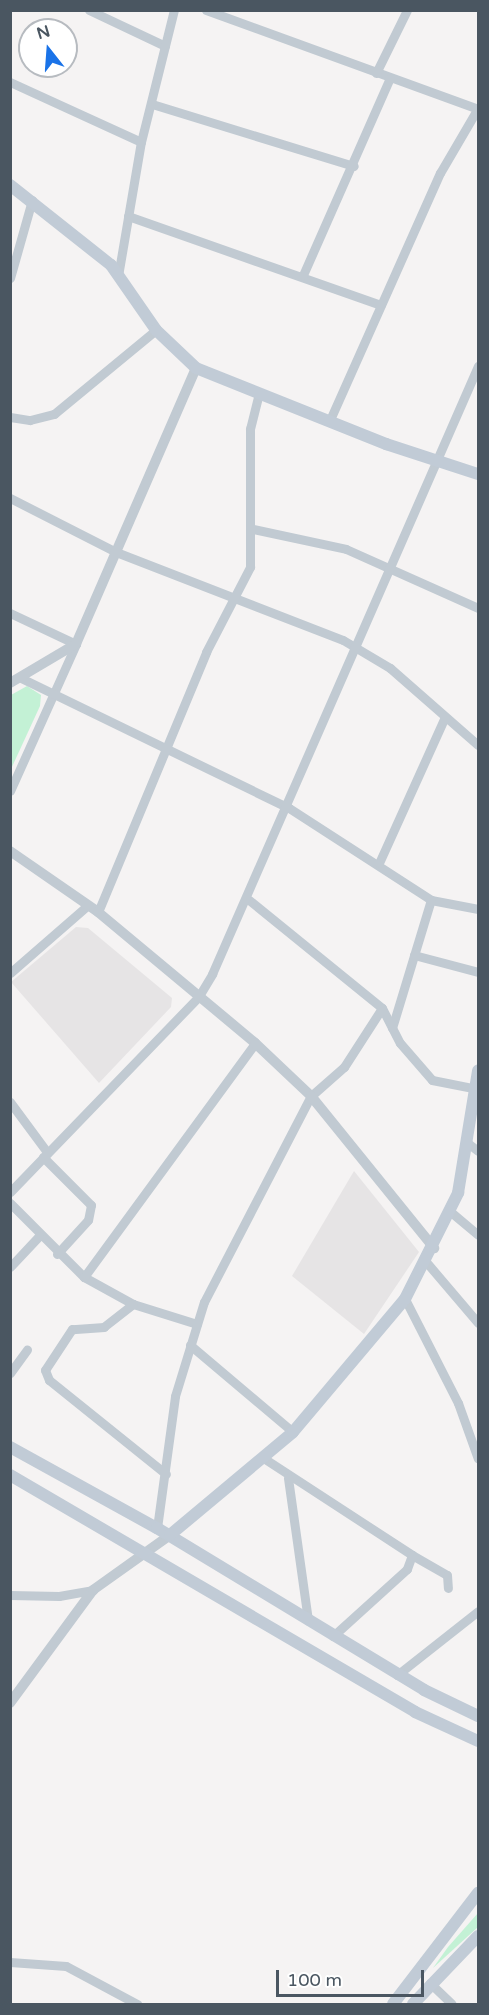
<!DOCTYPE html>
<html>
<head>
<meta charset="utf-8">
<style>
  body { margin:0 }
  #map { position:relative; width:489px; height:2015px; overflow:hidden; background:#f5f3f3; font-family:"Varela Round",sans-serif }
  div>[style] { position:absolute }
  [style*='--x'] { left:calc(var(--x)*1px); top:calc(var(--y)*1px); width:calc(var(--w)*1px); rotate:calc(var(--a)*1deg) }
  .education>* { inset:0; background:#e6e4e5 }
  .green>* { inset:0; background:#c3f1d5 }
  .minor>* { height:9px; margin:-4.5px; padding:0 4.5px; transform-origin:4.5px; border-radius:4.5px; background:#c1cad2 }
  .tertiary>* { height:10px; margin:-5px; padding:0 5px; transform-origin:5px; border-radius:5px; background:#c1cad2 }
  .secondary>* { height:12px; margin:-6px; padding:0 6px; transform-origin:6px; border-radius:6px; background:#c1cbd6 }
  span { translate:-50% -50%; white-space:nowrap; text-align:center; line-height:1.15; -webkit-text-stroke:5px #fff; paint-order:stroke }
  .frame { position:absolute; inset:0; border:12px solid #4a5661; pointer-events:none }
  .north { position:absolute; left:18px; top:18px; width:60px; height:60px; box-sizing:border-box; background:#fff; border:2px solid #b7bbc0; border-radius:50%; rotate:343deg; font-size:16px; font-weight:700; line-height:24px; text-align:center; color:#4a5661 }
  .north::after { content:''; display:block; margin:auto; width:21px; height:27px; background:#1a73e8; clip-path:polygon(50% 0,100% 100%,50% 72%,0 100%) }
  .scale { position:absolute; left:276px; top:1970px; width:148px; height:27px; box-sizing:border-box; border:3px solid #4a5661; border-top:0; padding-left:8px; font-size:18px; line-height:21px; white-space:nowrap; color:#4a5661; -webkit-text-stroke:4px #fff; paint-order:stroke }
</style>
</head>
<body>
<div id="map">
  <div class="education">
    <i style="clip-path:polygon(76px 927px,88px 928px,172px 998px,171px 1007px,99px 1083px,11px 982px)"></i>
    <i style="clip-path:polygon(354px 1171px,419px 1252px,364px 1334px,292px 1276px)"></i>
  </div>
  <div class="green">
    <i style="clip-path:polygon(27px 686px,41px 695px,40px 706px,11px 769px,11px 695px)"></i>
    <i style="clip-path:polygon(478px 1913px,478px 1927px,433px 1968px,448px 1947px)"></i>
  </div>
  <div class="minor">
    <i style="--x:89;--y:10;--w:84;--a:25.3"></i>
    <i style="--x:206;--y:10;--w:289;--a:20"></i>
    <i style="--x:376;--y:73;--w:70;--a:-63.8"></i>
    <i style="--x:10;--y:82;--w:144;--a:24.6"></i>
    <i style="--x:152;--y:104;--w:211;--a:17.1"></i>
    <i style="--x:128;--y:216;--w:268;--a:19.4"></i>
    <i style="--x:303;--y:275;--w:215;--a:-66.2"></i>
    <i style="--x:118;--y:276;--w:136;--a:-80.3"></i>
    <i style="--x:141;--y:142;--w:136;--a:-76"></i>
    <i style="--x:10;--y:278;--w:81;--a:-74.2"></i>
    <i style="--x:10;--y:417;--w:20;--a:9"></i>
    <i style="--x:30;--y:420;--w:25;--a:-14"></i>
    <i style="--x:54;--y:414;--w:132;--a:-39.5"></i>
    <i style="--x:329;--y:422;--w:273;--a:-66"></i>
    <i style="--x:440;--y:173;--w:75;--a:-59.7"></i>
    <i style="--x:10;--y:498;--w:119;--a:27"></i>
    <i style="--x:116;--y:552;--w:243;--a:21.2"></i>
    <i style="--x:343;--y:640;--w:55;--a:30.8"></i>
    <i style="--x:390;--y:668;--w:117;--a:41.2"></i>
    <i style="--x:253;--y:529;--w:95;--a:12.1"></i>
    <i style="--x:346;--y:549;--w:145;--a:24.1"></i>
    <i style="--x:10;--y:613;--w:73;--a:25.2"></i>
    <i style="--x:76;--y:644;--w:161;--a:114.2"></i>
    <i style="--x:21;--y:678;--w:298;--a:25.9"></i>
    <i style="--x:289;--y:808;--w:169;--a:32.9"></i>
    <i style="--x:431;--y:900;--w:48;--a:10.8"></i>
    <i style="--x:379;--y:863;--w:160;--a:-65.7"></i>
    <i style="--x:249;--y:900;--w:171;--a:39.1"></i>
    <i style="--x:382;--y:1008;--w:39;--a:63"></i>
    <i style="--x:400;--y:1043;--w:49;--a:49.1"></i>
    <i style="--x:432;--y:1080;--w:47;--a:11.1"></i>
    <i style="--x:98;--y:912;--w:282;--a:-67.4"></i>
    <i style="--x:206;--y:652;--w:96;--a:-62.6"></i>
    <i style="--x:250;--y:567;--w:138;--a:-90"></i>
    <i style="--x:250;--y:429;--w:36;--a:-76"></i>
    <i style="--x:414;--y:955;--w:66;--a:14.9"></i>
    <i style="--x:10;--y:973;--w:103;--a:-41.1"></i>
    <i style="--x:392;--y:1028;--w:134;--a:-73.1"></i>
    <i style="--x:10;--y:1102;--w:62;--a:53.5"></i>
    <i style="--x:469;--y:1144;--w:11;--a:38"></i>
    <i style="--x:43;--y:1157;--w:68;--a:45"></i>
    <i style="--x:91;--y:1205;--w:15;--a:101"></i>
    <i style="--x:88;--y:1220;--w:46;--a:132.4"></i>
    <i style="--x:10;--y:1192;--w:272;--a:-46"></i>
    <i style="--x:199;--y:996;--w:26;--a:-59"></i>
    <i style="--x:212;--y:974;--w:664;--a:-66.37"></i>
    <i style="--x:10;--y:1203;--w:105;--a:45"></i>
    <i style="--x:84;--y:1277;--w:56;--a:28.9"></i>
    <i style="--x:133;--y:1304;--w:67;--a:17.4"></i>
    <i style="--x:452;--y:1213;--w:34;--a:40"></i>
    <i style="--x:427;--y:1263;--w:79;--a:49.6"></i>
    <i style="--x:10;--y:1267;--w:42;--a:-46.9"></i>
    <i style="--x:84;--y:1277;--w:290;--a:-53.8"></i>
    <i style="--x:405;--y:1299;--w:117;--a:63"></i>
    <i style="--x:458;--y:1403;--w:59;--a:70.3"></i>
    <i style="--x:133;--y:1304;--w:37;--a:142"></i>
    <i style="--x:104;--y:1327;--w:32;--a:176"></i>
    <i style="--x:72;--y:1329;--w:49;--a:123.4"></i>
    <i style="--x:45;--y:1370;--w:11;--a:68"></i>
    <i style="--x:49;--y:1380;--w:150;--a:38.8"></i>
    <i style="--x:190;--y:1345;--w:135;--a:40.2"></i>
    <i style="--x:10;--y:1373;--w:29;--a:-54"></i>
    <i style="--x:265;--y:1459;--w:176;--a:33.1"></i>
    <i style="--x:412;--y:1555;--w:15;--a:110"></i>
    <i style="--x:407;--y:1569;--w:100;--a:137.8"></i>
    <i style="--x:288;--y:1478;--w:144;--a:82"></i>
    <i style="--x:157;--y:1528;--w:133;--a:-82.2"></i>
    <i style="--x:175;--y:1396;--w:98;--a:-72.9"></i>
    <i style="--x:204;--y:1302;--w:232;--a:-62.6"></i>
    <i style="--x:311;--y:1096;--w:44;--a:-41.3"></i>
    <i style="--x:344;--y:1067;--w:70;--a:-57.2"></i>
    <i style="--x:412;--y:1555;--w:40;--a:29.7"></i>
    <i style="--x:447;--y:1575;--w:13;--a:86"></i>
    <i style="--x:10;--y:1595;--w:49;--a:1.2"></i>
    <i style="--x:59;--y:1596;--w:35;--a:-10"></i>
    <i style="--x:397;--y:1675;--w:103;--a:-38.3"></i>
    <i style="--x:10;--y:1962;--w:56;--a:4.1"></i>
    <i style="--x:66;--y:1966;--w:81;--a:28.2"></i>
    <i style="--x:430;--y:1983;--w:30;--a:44"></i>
  </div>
  <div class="tertiary">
    <i style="--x:10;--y:683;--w:77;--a:-30.6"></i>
    <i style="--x:76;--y:644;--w:301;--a:-66.5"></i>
    <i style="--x:10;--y:851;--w:107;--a:34.7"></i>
    <i style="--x:98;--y:912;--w:204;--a:39.8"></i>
    <i style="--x:255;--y:1043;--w:77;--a:43.4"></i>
    <i style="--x:311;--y:1096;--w:196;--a:51"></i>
    <i style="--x:10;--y:1703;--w:140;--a:-53.7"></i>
    <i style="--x:93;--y:1590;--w:95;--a:-35.5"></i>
  </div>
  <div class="secondary">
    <i style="--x:10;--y:185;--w:129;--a:38.4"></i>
    <i style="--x:111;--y:265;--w:79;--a:55.3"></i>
    <i style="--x:156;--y:330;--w:55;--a:43.5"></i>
    <i style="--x:196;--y:368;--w:205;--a:21.8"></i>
    <i style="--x:386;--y:444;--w:97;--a:18.1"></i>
    <i style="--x:10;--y:1447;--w:168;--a:28.9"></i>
    <i style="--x:157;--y:1528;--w:312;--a:31.2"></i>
    <i style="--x:424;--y:1690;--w:60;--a:25.7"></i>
    <i style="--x:10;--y:1475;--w:469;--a:30.3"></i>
    <i style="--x:415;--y:1712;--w:69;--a:24.7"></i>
    <i style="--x:170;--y:1535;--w:160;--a:-39.9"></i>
    <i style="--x:293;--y:1432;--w:174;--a:-49.9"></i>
    <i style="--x:405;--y:1299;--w:119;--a:-63.4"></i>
    <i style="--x:458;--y:1193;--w:124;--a:-80.7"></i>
    <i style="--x:393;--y:2004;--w:140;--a:-52.6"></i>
    <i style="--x:413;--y:2004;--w:94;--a:-46.3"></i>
  </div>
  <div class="frame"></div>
  <div class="north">N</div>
  <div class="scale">100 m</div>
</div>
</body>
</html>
